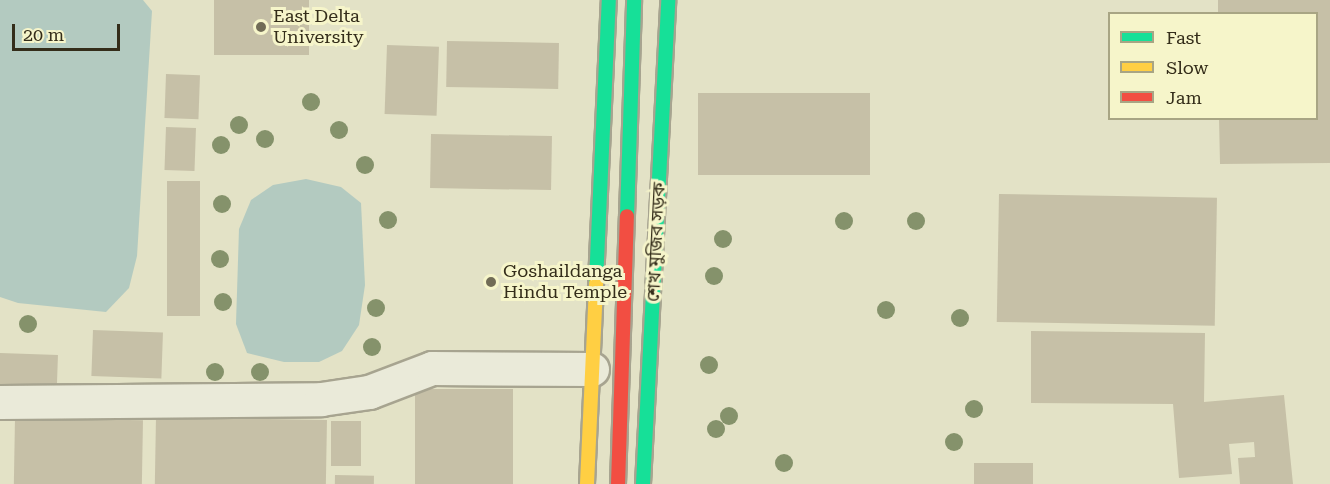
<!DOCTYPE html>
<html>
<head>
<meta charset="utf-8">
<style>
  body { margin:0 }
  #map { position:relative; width:1330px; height:484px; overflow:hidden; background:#e3e2c6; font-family:"Roboto Serif","Noto Sans Bengali",serif }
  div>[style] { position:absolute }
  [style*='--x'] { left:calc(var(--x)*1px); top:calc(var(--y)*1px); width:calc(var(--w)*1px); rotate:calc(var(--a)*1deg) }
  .water>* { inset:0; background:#b3cac0 }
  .building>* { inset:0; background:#c6c0a7; transform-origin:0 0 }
  .roads { filter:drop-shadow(2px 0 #a7a490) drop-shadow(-2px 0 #a7a490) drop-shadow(0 2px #a7a490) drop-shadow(0 -2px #a7a490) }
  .street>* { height:33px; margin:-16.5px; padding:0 16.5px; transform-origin:16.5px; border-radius:16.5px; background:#eaead9 }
  .fast>* { height:14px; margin:-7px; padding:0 7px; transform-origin:7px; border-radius:7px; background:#16e098 }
  .slow>* { height:14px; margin:-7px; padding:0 7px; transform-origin:7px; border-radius:7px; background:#ffcf43 }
  .jam>* { height:14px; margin:-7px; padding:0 7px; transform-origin:7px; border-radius:7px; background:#f24e42 }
  .trees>* { width:18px; height:18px; margin:-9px; border-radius:50%; background:#85926b }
  .dots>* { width:16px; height:16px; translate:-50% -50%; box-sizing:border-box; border:3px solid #f6f5ca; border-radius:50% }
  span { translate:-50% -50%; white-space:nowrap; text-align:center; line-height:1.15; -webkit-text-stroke:6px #f6f5ca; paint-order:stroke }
  .poi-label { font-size:18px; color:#342d1a }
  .left { translate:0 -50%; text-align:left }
  .street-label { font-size:18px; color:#342d1a }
  .legend { position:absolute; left:1108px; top:12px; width:210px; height:108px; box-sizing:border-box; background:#f6f5ca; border:2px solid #a8a584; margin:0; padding:8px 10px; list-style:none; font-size:18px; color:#342d1a }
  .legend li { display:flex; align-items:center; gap:12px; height:30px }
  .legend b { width:30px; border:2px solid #a8a584 }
  .scale { position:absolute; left:12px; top:24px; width:108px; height:27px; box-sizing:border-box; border:3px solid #342d1a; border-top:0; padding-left:8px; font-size:18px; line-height:21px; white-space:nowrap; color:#342d1a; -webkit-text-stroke:4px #f6f5ca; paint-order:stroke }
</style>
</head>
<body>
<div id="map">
  <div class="water">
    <i style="clip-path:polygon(0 0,143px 0,152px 11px,137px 256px,129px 288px,106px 312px,18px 303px,0 297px)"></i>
    <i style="clip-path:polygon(306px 179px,341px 187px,361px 203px,365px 285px,359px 325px,342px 351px,319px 362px,284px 362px,247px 353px,236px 324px,239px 229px,251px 200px,273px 185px)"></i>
  </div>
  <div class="building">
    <i style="left:214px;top:0;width:95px;height:55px"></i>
    <i style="clip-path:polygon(1218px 0,1330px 0,1330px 163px,1220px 164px,1219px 118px,1316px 118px,1316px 14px,1218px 14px)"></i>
    <i style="left:447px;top:41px;width:112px;height:46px;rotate:1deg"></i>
    <i style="left:387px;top:45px;width:52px;height:69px;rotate:2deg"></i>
    <i style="left:166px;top:74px;width:34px;height:44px;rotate:2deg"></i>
    <i style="left:698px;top:93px;width:172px;height:82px"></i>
    <i style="left:166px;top:127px;width:30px;height:43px;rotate:2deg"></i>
    <i style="left:431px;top:134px;width:121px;height:54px;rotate:1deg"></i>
    <i style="left:167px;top:181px;width:33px;height:135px"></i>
    <i style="left:999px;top:194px;width:218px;height:128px;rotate:1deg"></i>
    <i style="left:93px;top:330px;width:70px;height:46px;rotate:2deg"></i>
    <i style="clip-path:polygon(1031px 331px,1205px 333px,1204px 402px,1284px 395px,1293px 484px,1240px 484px,1238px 458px,1255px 457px,1254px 442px,1229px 444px,1232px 474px,1179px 478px,1173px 404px,1031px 403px)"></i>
    <i style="left:0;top:353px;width:58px;height:41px;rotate:2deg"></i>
    <i style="left:415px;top:389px;width:98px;height:95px"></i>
    <i style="left:156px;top:417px;width:171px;height:67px;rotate:1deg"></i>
    <i style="left:15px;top:418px;width:128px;height:66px;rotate:1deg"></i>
    <i style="left:331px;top:421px;width:30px;height:45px"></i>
    <i style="left:974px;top:463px;width:59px;height:21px"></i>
    <i style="left:335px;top:475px;width:39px;height:9px;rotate:1deg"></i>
  </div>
  <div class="roads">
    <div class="street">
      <i style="--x:0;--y:402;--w:321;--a:-0.5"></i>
      <i style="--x:321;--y:399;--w:49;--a:-8.3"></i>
      <i style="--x:369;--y:392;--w:67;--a:-20.9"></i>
      <i style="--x:432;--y:368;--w:160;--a:0.4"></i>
    </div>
    <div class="fast">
      <i style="--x:627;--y:216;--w:216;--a:-88.1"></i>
      <i style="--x:596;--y:282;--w:282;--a:-87.4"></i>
      <i style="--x:643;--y:484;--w:485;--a:-87"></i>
    </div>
    <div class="slow">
      <i style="--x:587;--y:484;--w:202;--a:-87.4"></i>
    </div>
    <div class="jam">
      <i style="--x:618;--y:484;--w:268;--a:-88.1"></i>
    </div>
  </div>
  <div class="trees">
    <i style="left:311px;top:102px"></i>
    <i style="left:239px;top:125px"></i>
    <i style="left:339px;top:130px"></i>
    <i style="left:265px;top:139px"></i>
    <i style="left:221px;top:145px"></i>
    <i style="left:365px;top:165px"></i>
    <i style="left:222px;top:204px"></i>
    <i style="left:388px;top:220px"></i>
    <i style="left:844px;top:221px"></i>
    <i style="left:916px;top:221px"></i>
    <i style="left:723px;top:239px"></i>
    <i style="left:220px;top:259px"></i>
    <i style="left:714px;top:276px"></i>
    <i style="left:223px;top:302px"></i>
    <i style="left:376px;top:308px"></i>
    <i style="left:886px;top:310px"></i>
    <i style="left:960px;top:318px"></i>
    <i style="left:28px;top:324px"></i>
    <i style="left:372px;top:347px"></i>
    <i style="left:709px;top:365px"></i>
    <i style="left:215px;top:372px"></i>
    <i style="left:260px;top:372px"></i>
    <i style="left:974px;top:409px"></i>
    <i style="left:729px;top:416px"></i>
    <i style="left:716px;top:429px"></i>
    <i style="left:954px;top:442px"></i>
    <i style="left:784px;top:463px"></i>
  </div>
  <div class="dots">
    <i style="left:261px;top:27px;background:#716c56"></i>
    <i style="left:491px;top:282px;background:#716c56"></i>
  </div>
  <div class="poi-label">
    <span class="left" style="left:273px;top:27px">East Delta<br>University</span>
    <span class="left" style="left:503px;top:282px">Goshaildanga<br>Hindu Temple</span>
  </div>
  <div class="street-label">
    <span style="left:656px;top:242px;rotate:-87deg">শেখ মুজিব সড়ক</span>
  </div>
  <ul class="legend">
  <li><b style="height:8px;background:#16e098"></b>Fast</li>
  <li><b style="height:8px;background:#ffcf43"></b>Slow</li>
  <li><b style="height:8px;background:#f24e42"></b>Jam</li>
  </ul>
  <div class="scale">20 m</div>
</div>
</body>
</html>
